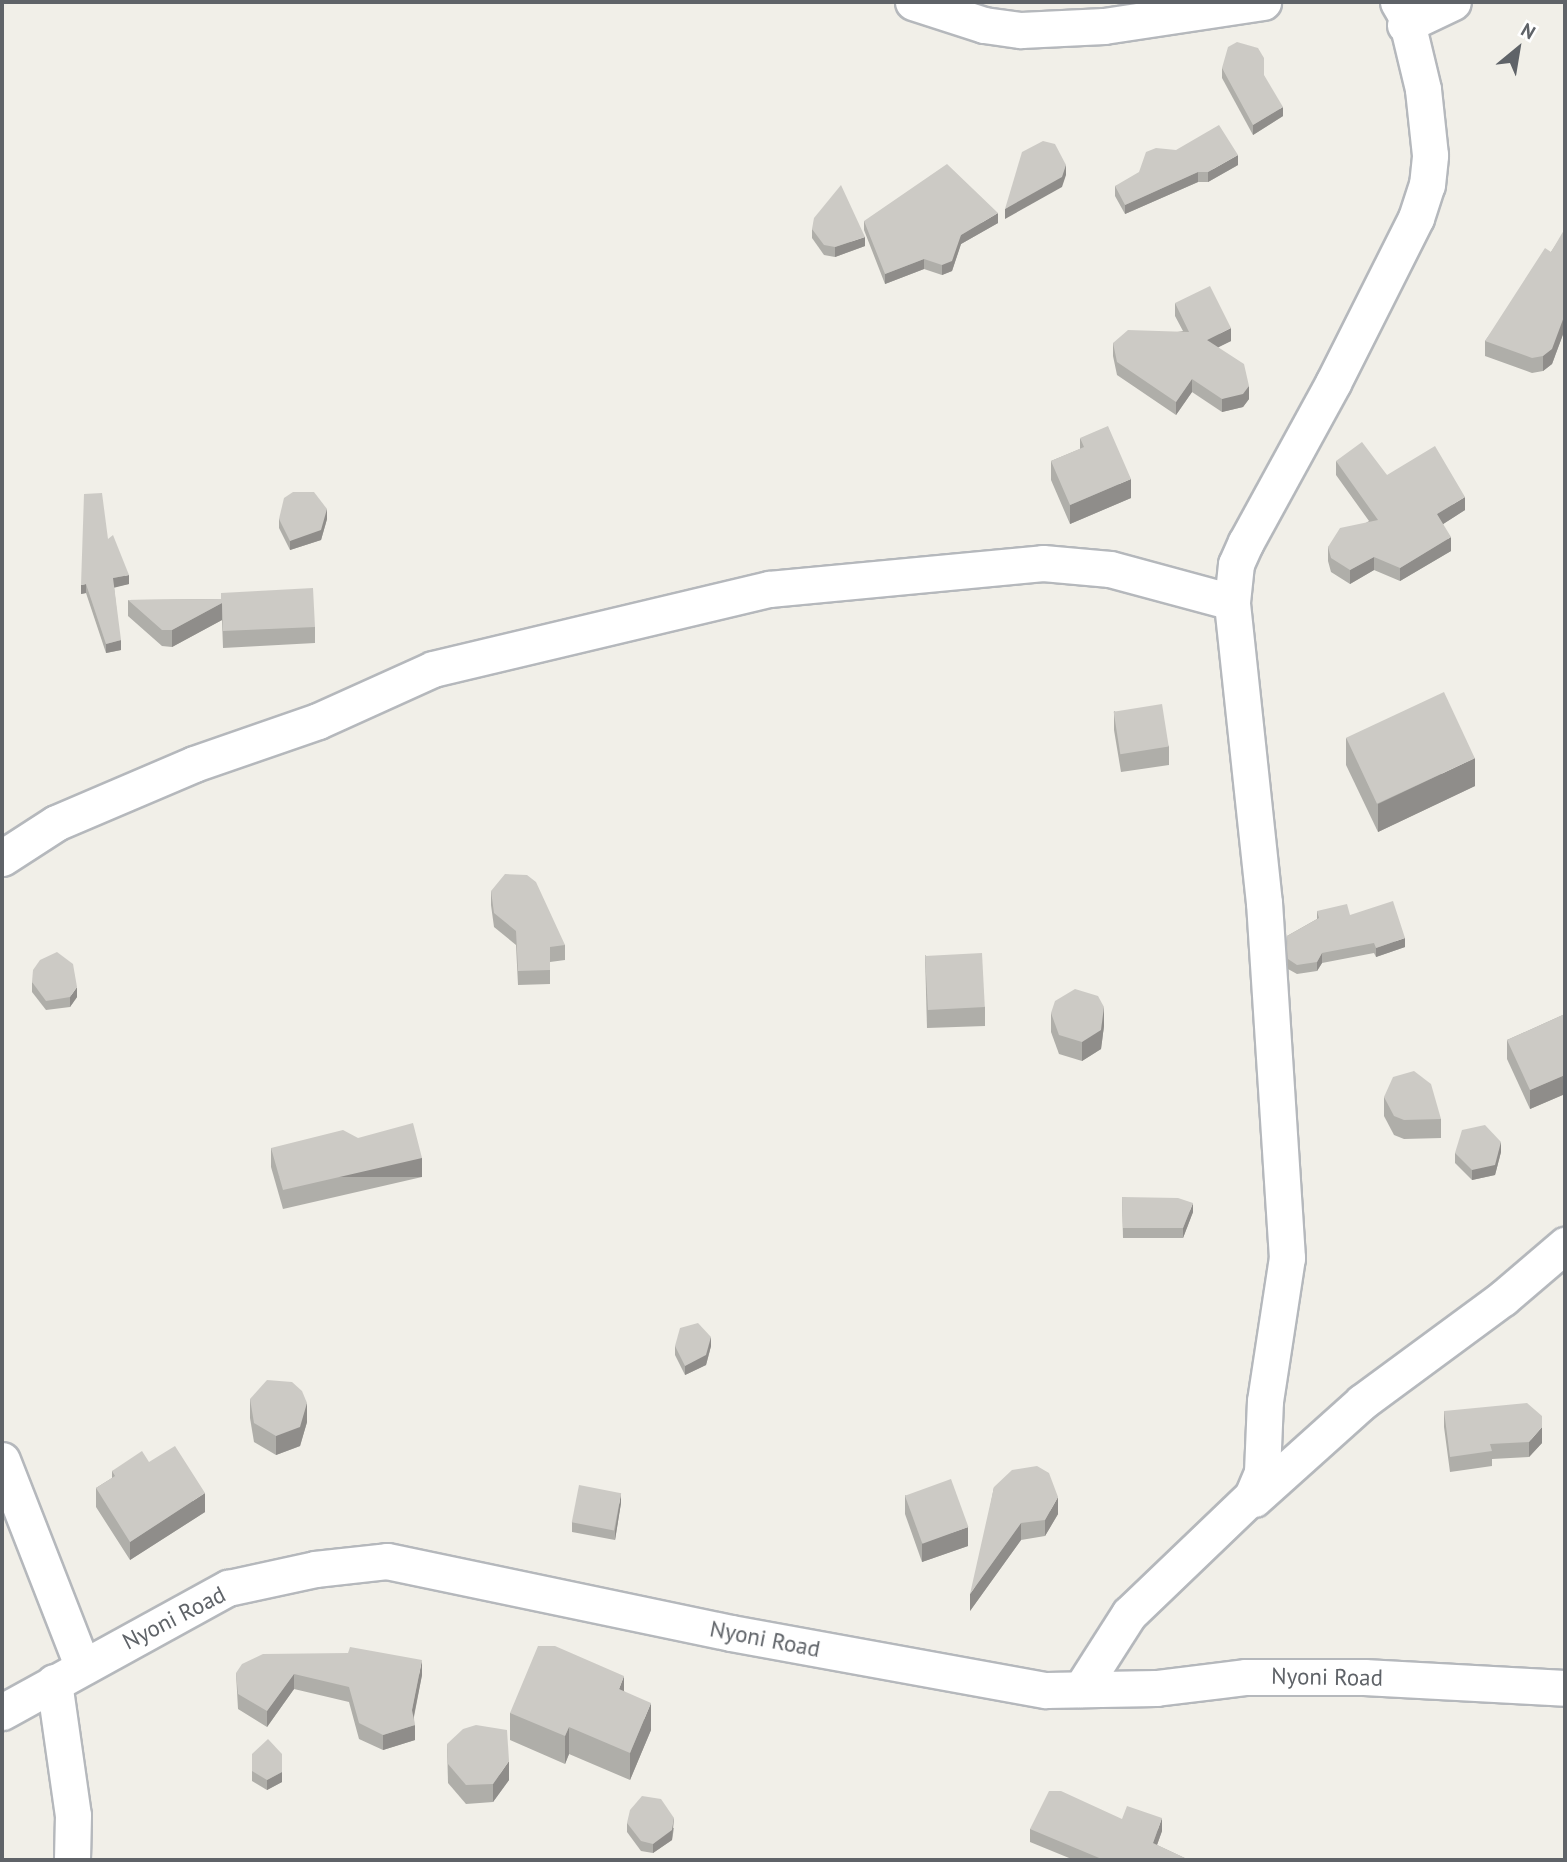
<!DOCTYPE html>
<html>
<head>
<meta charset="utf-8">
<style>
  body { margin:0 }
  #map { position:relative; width:1567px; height:1862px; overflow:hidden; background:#f1efe8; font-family:"PT Sans",sans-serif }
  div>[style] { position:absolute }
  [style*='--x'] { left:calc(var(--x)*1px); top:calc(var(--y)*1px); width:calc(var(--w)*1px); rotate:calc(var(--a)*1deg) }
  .roads { filter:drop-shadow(2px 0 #b5b8bc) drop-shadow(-2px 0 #b5b8bc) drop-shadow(0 2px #b5b8bc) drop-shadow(0 -2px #b5b8bc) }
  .minor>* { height:35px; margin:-17.5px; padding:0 17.5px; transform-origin:17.5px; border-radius:17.5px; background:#fff }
  .wall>* { inset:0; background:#afaea9 }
  .shaded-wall>* { inset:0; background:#8f8d8a; transform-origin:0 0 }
  .building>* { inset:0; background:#cccac5; transform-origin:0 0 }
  span { translate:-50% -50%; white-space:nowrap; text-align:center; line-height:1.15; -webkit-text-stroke:7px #fff; paint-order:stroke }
  .street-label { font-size:23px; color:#5f6368 }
  .frame { position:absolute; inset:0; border:4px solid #5f6368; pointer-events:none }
  .north { position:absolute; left:1483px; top:14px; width:70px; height:70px; -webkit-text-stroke:5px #fff; paint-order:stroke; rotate:30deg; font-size:19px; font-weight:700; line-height:28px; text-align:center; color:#5f6368 }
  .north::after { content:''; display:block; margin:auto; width:24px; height:32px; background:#5f6368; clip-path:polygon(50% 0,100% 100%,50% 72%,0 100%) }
</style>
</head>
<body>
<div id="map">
  <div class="roads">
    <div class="minor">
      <i style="--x:913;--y:2;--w:75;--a:17.9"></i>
      <i style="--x:984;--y:25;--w:37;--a:8"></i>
      <i style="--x:1021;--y:30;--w:83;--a:-2.8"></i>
      <i style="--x:1104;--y:26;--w:161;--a:-8.6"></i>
      <i style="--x:1405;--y:25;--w:53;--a:-25.6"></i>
      <i style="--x:2;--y:858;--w:64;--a:-32.9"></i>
      <i style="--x:56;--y:823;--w:150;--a:-23.1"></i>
      <i style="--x:194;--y:764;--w:131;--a:-19.1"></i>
      <i style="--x:318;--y:721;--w:126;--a:-24.3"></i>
      <i style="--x:433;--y:669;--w:345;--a:-13.4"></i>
      <i style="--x:769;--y:589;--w:275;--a:-5.4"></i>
      <i style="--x:1043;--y:563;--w:67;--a:5.1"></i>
      <i style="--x:1110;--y:569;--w:126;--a:15.1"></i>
      <i style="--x:2;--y:1460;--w:220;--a:68.7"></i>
      <i style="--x:1254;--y:1499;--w:145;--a:-41.9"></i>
      <i style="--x:1362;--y:1402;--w:175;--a:-36.4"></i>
      <i style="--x:1503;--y:1298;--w:82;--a:-40.5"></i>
      <i style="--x:54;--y:1682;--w:134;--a:81.9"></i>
      <i style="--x:73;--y:1815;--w:45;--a:91.3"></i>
      <i style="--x:1081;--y:1689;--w:89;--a:-57.4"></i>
      <i style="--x:1129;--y:1614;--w:170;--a:-43.8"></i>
      <i style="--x:1252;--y:1496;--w:26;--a:-67"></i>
      <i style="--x:1262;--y:1472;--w:71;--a:-87.6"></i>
      <i style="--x:1265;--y:1401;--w:145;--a:-81.3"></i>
      <i style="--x:1287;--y:1258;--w:356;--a:-93.7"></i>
      <i style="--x:1264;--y:903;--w:303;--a:-96.1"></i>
      <i style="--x:1232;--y:602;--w:38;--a:-84"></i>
      <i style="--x:1236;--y:564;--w:24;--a:-66"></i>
      <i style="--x:1246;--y:542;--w:181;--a:-61.3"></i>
      <i style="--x:1333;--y:383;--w:185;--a:-63.3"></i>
      <i style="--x:1416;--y:218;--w:35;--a:-72"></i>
      <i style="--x:1427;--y:185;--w:30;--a:-84"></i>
      <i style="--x:1430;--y:155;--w:66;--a:-96.1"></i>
      <i style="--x:1423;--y:89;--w:77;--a:-103.5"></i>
      <i style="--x:1405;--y:14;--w:14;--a:-120"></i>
      <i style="--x:2;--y:1712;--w:258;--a:-28.8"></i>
      <i style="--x:228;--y:1588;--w:89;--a:-12.3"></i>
      <i style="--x:315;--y:1569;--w:72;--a:-6.3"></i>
      <i style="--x:387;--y:1561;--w:351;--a:11.8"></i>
      <i style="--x:731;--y:1633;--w:320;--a:10.3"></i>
      <i style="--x:1046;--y:1690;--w:110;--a:-1"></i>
      <i style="--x:1156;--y:1688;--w:91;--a:-7"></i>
      <i style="--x:1246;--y:1677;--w:118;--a:0"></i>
      <i style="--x:1364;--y:1677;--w:201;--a:3.1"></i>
    </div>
  </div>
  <div class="wall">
    <i style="clip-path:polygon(1222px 68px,1264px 76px,1283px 116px,1253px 135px,1222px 78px)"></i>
    <i style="clip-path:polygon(1238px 165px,1208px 182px,1198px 182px,1125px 214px,1115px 196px,1115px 186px)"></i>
    <i style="clip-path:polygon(864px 221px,998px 223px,961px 244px,952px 271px,942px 275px,924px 269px,885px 284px,864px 230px)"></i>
    <i style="clip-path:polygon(812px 229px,865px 246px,835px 257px,824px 255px,812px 238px)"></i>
    <i style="clip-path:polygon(1565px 231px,1565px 329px,1552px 364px,1543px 371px,1532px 373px,1485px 356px,1485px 341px,1551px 252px)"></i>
    <i style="clip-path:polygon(1175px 303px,1231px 341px,1218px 347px,1249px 399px,1243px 407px,1222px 412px,1192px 392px,1176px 415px,1117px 375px,1113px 356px,1113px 343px,1183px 331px,1175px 316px)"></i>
    <i style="clip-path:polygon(1080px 438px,1131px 498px,1070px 524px,1051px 480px,1051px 461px,1080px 449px)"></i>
    <i style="clip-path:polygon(1336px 461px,1387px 475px,1465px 510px,1443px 524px,1451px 551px,1400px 581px,1374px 570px,1350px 584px,1331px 572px,1328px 561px,1328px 547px,1369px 521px,1336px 475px)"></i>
    <i style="clip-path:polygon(279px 519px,327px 519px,321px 540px,290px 550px,279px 528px)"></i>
    <i style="clip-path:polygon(108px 539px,129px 584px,114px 587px,121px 650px,106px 653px,86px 593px,81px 594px)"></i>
    <i style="clip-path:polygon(221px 599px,315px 627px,315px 643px,223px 648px,222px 620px,172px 647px,162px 646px,128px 616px,128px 600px)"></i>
    <i style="clip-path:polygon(1114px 711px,1169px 746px,1169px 765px,1121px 772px,1114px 730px)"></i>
    <i style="clip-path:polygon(1346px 738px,1475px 786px,1378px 832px,1346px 765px)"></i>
    <i style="clip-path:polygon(491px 891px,565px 945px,565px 960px,550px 962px,550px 984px,518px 985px,516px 945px,494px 927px,491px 905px)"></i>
    <i style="clip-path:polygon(1317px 911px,1350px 915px,1405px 947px,1376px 957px,1374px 953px,1322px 963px,1317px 971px,1297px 974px,1288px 969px,1287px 936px,1317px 919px)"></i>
    <i style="clip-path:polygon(925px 955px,985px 1007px,985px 1026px,927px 1028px)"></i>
    <i style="clip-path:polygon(32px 982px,77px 997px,70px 1007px,46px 1010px,32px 992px)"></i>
    <i style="clip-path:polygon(1051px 1013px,1104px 1026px,1101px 1049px,1082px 1061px,1059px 1054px,1051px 1032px)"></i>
    <i style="clip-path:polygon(1565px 1014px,1565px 1094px,1530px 1109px,1507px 1059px,1507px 1040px)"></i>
    <i style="clip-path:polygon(1384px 1097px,1441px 1119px,1441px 1138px,1404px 1139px,1394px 1135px,1384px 1116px)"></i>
    <i style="clip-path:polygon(271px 1148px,422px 1177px,283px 1209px,271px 1167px)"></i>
    <i style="clip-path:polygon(1501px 1152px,1495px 1175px,1472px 1180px,1455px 1163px,1455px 1153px)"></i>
    <i style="clip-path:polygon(1122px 1197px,1193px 1212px,1183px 1238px,1123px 1238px)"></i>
    <i style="clip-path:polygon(675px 1346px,711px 1346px,706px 1365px,685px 1375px,675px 1355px)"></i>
    <i style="clip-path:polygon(250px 1399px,307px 1422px,300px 1446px,276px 1455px,254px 1442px,250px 1418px)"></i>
    <i style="clip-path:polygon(1444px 1411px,1542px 1443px,1529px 1457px,1492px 1459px,1492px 1466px,1450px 1472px,1444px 1427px)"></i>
    <i style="clip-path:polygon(149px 1462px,205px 1512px,130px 1560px,96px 1507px,96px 1488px,112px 1478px,112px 1471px)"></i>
    <i style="clip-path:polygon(994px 1487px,1058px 1514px,1045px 1536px,1021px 1540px,970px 1611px)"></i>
    <i style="clip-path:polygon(905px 1495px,968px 1546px,922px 1562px,905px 1514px)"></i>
    <i style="clip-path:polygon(621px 1503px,615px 1540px,572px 1532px,572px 1522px)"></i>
    <i style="clip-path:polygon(236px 1673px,422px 1675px,414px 1717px,415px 1740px,383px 1750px,359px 1739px,349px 1702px,294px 1689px,267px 1727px,238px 1709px)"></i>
    <i style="clip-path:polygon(624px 1691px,651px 1730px,630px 1780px,569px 1754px,565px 1764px,510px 1740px,510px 1713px)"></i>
    <i style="clip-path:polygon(447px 1744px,509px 1780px,493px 1802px,466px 1804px,448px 1783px)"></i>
    <i style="clip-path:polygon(252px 1754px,282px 1754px,282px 1782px,267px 1790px,252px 1781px)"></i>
    <i style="clip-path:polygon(1122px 1819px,1162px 1831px,1157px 1845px,1189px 1860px,1074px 1860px,1030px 1842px,1030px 1829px)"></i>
    <i style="clip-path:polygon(627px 1823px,674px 1828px,672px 1840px,653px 1853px,641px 1851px,627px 1832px)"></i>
  </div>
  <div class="shaded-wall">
    <i style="clip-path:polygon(1283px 107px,1283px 116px,1253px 135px,1253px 125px)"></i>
    <i style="clip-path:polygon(1238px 155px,1238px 165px,1208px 182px,1208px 172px)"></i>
    <i style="clip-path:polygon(1066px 165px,1066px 175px,1062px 187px,1005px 219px,1005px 209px)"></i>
    <i style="clip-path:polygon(1198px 172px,1198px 182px,1125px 214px,1125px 205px)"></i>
    <i style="clip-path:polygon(998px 213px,998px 223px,961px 244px,952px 271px,942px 275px,942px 265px,961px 235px)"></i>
    <i style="clip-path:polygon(865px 237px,865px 246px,835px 257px,835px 247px)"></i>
    <i style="clip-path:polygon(924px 259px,924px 269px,885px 284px,885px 274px)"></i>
    <i style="clip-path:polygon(1565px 314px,1565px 329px,1552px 364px,1543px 371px,1543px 356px)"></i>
    <i style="clip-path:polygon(1231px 328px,1231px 341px,1207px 353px,1207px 340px)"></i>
    <i style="clip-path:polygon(1192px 379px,1192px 392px,1176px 415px,1176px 402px)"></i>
    <i style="clip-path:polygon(1249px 386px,1249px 399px,1243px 407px,1222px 412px,1222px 399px)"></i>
    <i style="clip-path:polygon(1131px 479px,1131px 498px,1070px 524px,1070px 505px)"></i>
    <i style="clip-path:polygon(1465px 497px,1465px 510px,1437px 528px,1437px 514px)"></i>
    <i style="clip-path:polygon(327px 509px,327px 519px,321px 540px,290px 550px,290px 541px)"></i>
    <i style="clip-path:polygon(1451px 537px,1451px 551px,1400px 581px,1400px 568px)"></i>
    <i style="clip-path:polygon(1374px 557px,1374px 570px,1350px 584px,1350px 570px)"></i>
    <i style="clip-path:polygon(129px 575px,129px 584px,113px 588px,113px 578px)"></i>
    <i style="clip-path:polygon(86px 584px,86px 593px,81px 594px,81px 585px)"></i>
    <i style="clip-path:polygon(222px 603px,222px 620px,172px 647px,172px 630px)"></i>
    <i style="clip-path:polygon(121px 640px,121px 650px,106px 653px,106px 644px)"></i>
    <i style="clip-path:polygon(1475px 758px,1475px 786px,1378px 832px,1378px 804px)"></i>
    <i style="clip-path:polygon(1405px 938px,1405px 947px,1376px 957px,1376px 948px)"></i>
    <i style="clip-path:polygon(1322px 953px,1322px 963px,1317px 971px,1317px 962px)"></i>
    <i style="clip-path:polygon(77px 987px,77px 997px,70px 1007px,70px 997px)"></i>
    <i style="clip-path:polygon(1104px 1007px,1104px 1026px,1101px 1049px,1082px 1061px,1082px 1042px)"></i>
    <i style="clip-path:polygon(1565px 1075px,1565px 1094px,1530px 1109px,1530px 1090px)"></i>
    <i style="clip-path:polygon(1501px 1142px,1501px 1152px,1495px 1175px,1472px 1180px,1472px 1170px)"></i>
    <i style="left:422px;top:1158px;width:19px;height:143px;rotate:90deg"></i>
    <i style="clip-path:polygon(1193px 1203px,1193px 1212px,1183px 1238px,1183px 1228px)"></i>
    <i style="clip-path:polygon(711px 1337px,711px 1346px,706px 1365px,685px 1375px,685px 1366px)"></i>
    <i style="clip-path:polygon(307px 1403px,307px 1422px,300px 1446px,276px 1455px,276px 1436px)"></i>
    <i style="clip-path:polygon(1542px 1427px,1542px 1443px,1529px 1457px,1529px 1442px)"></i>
    <i style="clip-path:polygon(205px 1493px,205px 1512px,130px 1560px,130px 1542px)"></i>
    <i style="clip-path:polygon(621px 1493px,621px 1503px,615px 1540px,615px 1531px)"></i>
    <i style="clip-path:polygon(1058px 1497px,1058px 1514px,1045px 1536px,1045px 1520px)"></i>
    <i style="clip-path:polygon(1021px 1523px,1021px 1540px,970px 1611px,970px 1594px)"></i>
    <i style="clip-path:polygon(968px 1527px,968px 1546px,922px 1562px,922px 1543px)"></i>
    <i style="clip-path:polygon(422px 1660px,422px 1675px,412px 1725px,412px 1710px)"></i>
    <i style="clip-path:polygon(294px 1674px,294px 1689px,267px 1727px,267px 1711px)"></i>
    <i style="clip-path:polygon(624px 1676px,624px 1703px,619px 1689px)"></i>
    <i style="clip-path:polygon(651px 1703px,651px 1730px,630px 1780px,630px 1753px)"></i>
    <i style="clip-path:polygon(415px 1725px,415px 1740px,383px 1750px,383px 1735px)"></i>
    <i style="clip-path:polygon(569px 1727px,569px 1754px,565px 1764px,565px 1736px)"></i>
    <i style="clip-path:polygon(509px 1761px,509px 1780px,493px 1802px,493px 1784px)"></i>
    <i style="clip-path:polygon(282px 1772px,282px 1782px,267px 1790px,267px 1780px)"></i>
    <i style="clip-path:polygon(674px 1818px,672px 1840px,653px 1853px,653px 1844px)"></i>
    <i style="clip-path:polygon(1162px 1818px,1162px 1831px,1153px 1856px,1153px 1843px)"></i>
  </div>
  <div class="building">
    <i style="clip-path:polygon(1237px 42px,1258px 48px,1264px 58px,1264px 75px,1283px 107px,1253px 125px,1222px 68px,1228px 47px)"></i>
    <i style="clip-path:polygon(1219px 125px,1238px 155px,1208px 172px,1198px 172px,1125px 205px,1115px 186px,1139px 172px,1146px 152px,1156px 148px,1176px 150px)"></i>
    <i style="clip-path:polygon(1043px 141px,1055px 144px,1066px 165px,1062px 177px,1005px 209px,1022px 152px)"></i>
    <i style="clip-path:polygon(947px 164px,998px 213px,961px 235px,952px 261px,942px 265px,924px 259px,885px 274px,864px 221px)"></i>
    <i style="clip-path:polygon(841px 185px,865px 237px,835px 247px,824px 245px,812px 229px,814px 218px)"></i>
    <i style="clip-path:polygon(1564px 230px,1565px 231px,1565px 314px,1552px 349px,1543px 356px,1532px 358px,1485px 341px,1545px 248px,1551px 252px)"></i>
    <i style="clip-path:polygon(1210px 286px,1231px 328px,1207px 340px,1244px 364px,1249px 386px,1243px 394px,1222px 399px,1192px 379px,1176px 402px,1117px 362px,1113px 343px,1128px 330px,1189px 332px,1175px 303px)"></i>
    <i style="clip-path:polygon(1108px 426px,1131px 479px,1070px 505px,1051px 461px,1084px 447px,1080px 438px)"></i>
    <i style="clip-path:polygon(1362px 442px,1387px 475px,1435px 446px,1465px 497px,1437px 514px,1451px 537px,1400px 568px,1374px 557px,1350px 570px,1331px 558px,1328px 547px,1340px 528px,1378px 520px,1336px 461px)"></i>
    <i style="clip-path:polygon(293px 492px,314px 492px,327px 509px,321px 530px,290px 541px,279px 519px,284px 498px)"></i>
    <i style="clip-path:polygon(102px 493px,108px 539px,113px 535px,129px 575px,113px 578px,121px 640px,106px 644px,86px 584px,81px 585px,84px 494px)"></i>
    <i style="clip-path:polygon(313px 588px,315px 627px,223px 631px,222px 603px,172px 630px,162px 630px,128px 600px,221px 599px,221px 593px)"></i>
    <i style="left:1444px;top:692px;width:73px;height:108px;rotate:65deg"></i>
    <i style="left:1162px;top:704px;width:43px;height:49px;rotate:81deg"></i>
    <i style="clip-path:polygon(505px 874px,527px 875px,536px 882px,565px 945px,550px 947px,550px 970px,518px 971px,516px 931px,494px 913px,491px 891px)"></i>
    <i style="clip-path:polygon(1393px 901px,1405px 938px,1376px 948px,1374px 943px,1322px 953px,1317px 962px,1297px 965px,1288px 959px,1287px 936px,1319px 918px,1317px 911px,1347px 904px,1350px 915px)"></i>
    <i style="clip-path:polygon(57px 952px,73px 964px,77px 987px,70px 997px,46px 1001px,32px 982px,33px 970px,40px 960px)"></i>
    <i style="left:982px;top:953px;width:54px;height:57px;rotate:87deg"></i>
    <i style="clip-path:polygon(1075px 989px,1098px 996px,1104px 1007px,1101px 1030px,1082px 1042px,1059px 1035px,1051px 1013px,1055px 1001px)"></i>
    <i style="clip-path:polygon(1565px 1014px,1565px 1075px,1530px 1090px,1507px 1040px)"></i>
    <i style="clip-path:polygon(1414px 1071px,1431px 1084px,1441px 1119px,1404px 1120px,1394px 1116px,1384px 1097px,1393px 1077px)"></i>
    <i style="clip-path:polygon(413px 1123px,422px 1158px,283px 1190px,271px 1148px,343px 1130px,358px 1138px)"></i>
    <i style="clip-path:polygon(1485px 1125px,1501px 1142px,1495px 1165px,1472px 1170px,1455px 1153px,1462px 1130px)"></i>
    <i style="clip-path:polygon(1122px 1197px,1178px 1198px,1193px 1203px,1183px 1228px,1123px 1228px)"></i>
    <i style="clip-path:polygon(698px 1323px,711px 1337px,706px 1355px,685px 1366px,675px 1346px,680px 1328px)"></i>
    <i style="clip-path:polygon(267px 1380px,292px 1382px,302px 1391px,307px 1403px,300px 1427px,276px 1436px,254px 1423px,250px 1399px)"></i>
    <i style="clip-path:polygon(1527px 1403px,1542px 1416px,1542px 1427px,1529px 1442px,1490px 1444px,1492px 1451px,1450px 1457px,1444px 1411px)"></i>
    <i style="clip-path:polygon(175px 1446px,205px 1493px,130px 1542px,96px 1488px,115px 1476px,112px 1471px,142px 1451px,149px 1462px)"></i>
    <i style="clip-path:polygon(1037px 1466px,1049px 1473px,1058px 1497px,1045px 1520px,1021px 1523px,970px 1594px,994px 1487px,1012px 1470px)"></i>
    <i style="left:951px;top:1479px;width:51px;height:49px;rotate:70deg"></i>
    <i style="left:579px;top:1485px;width:43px;height:38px;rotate:11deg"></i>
    <i style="clip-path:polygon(538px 1646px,555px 1646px,624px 1676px,619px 1689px,651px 1703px,630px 1753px,569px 1727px,565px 1736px,510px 1713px)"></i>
    <i style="clip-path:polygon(350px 1647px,422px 1660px,412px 1710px,415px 1725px,383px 1735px,359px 1723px,349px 1687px,294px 1674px,267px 1711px,238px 1694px,236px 1673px,242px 1664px,263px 1654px,348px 1653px)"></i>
    <i style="clip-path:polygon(476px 1725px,507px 1730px,509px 1761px,493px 1784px,466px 1785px,448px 1764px,447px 1744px,463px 1729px)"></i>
    <i style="clip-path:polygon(268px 1739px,282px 1754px,282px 1772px,267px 1780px,252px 1771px,252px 1754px)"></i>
    <i style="clip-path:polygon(1049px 1791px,1061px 1791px,1122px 1819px,1127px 1806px,1162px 1818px,1153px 1843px,1189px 1860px,1104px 1860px,1030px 1829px)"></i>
    <i style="clip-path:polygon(642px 1796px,661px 1799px,674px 1818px,672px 1830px,653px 1844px,641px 1841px,627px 1823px,630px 1810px)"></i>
  </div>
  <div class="street-label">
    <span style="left:174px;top:1618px;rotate:-27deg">Nyoni Road</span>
    <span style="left:765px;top:1639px;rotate:11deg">Nyoni Road</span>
    <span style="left:1327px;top:1677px;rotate:1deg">Nyoni Road</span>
  </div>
  <div class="frame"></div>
  <div class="north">N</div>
</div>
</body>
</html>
